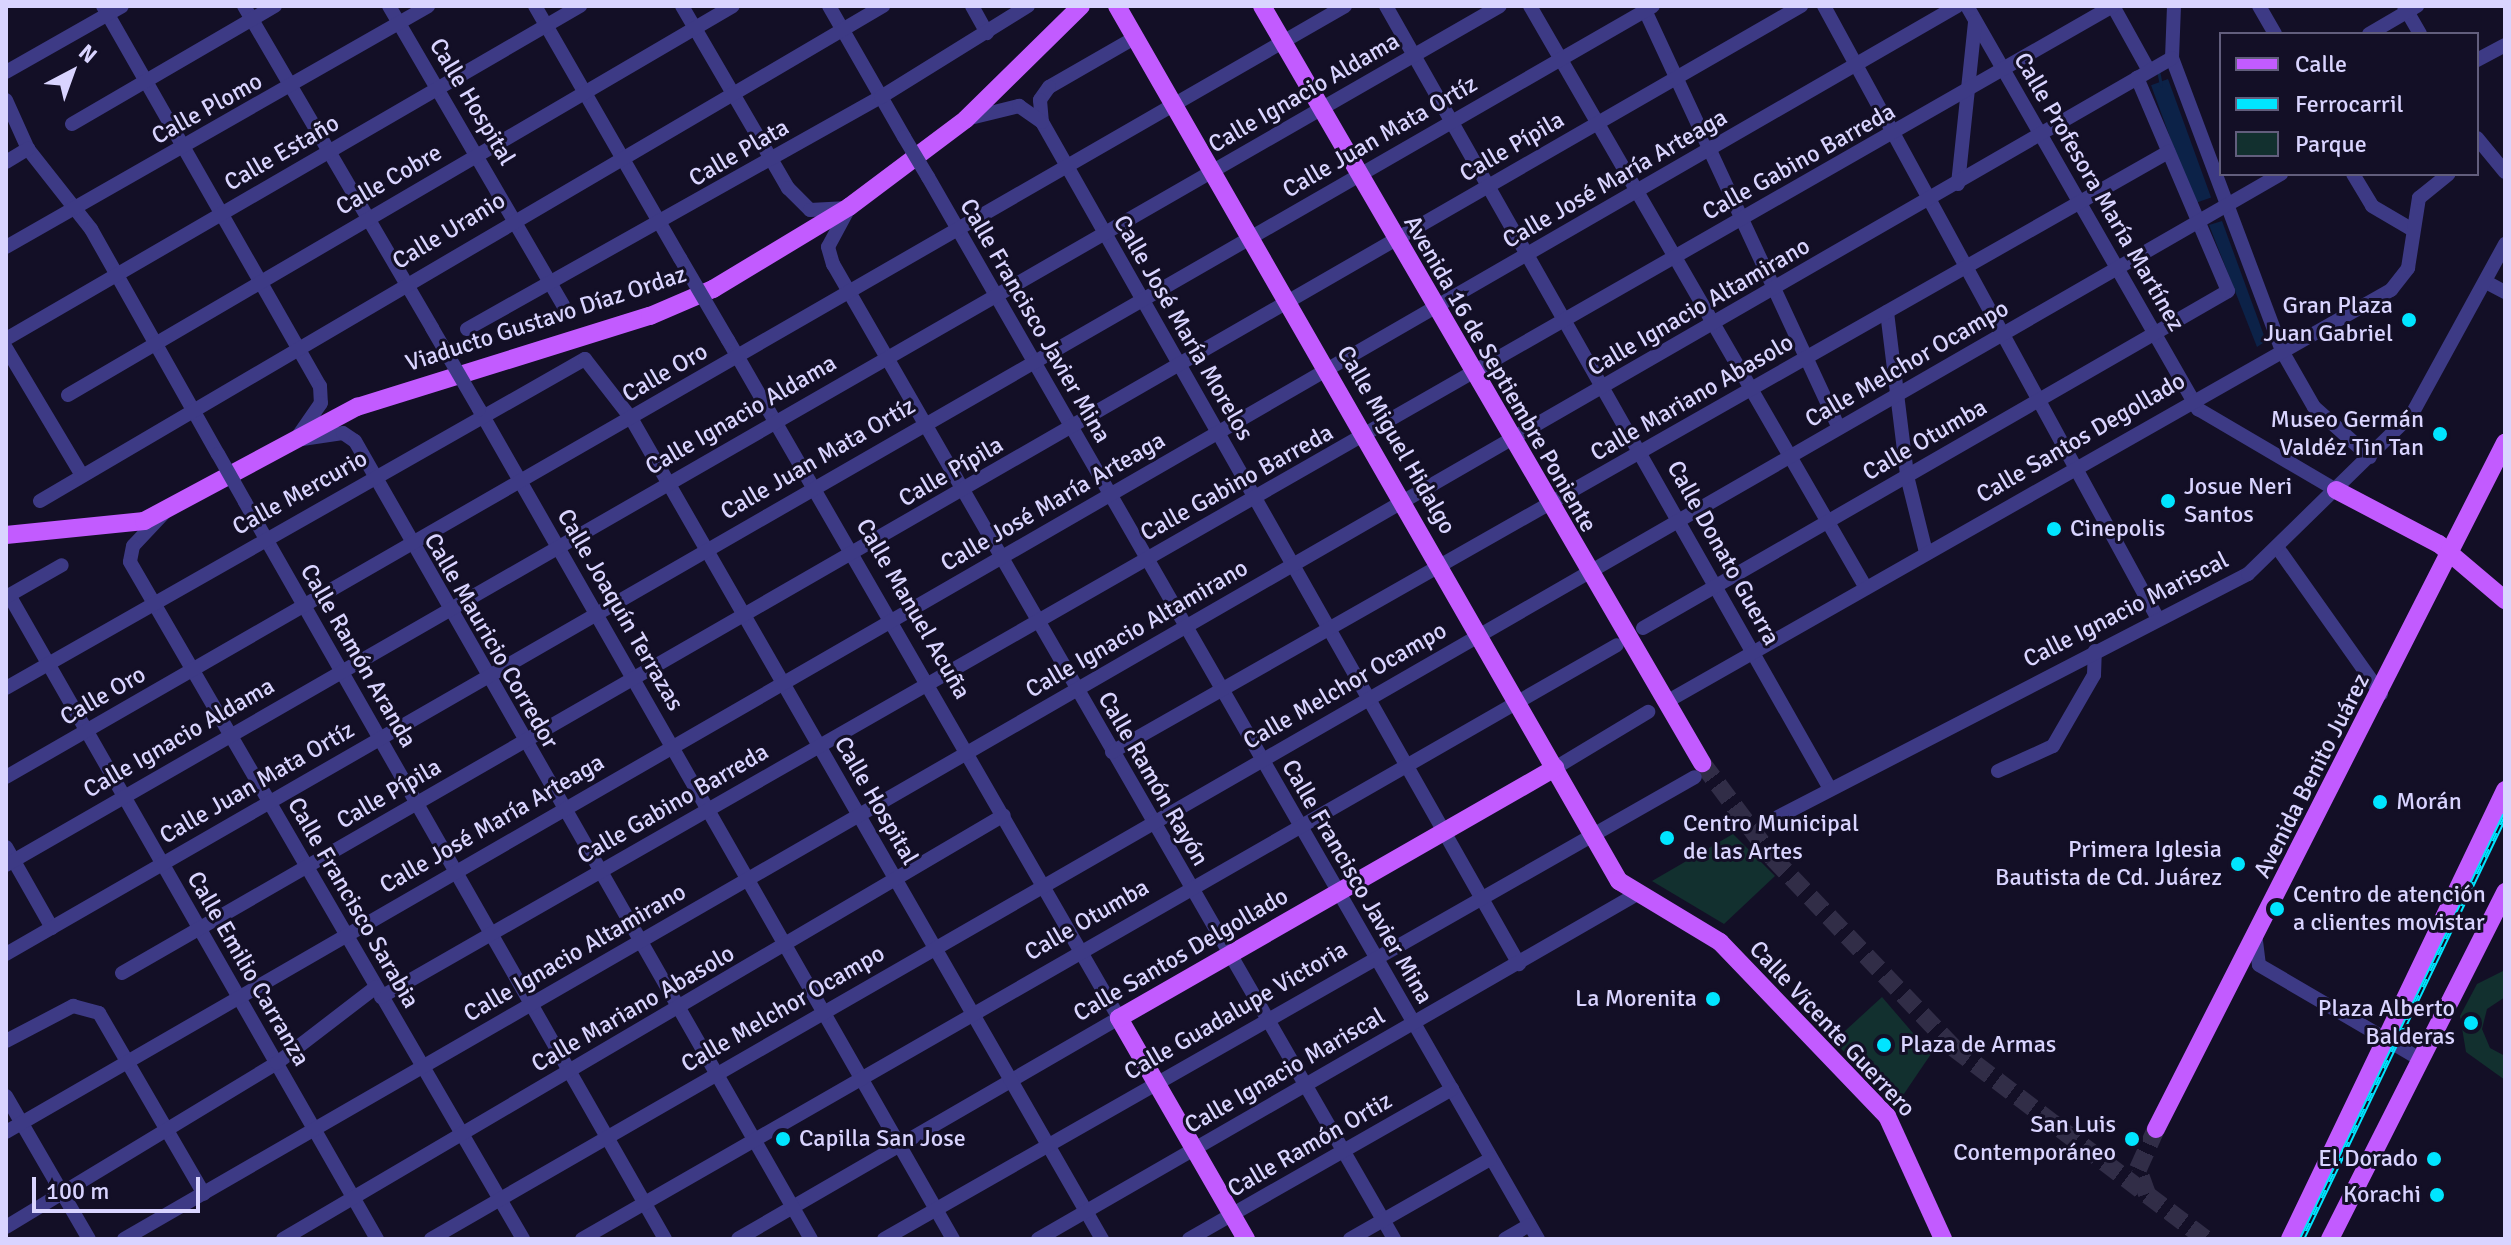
<!DOCTYPE html>
<html>
<head>
<meta charset="utf-8">
<style>
  body { margin:0 }
  #map { position:relative; width:2511px; height:1245px; overflow:hidden; background:#130f26; font-family:Signika,sans-serif }
  div>[style] { position:absolute }
  [style*='--x'] { left:calc(var(--x)*1px); top:calc(var(--y)*1px); width:calc(var(--w)*1px); rotate:calc(var(--a)*1deg) }
  .green>* { inset:0; background:#12302f }
  .water>* { inset:0; background:#0c2248; transform-origin:0 0 }
  .stream>* { height:3px; margin:-1.5px; padding:0 1.5px; transform-origin:1.5px; border-radius:1.5px; background:#0c2248 }
  .major-tunnel>* { height:18px; margin-top:-9px; transform-origin:0; background:repeating-linear-gradient(90deg,#312d47 0 18px,transparent 0 27px) }
  .minor>* { height:14px; margin:-7px; padding:0 7px; transform-origin:7px; border-radius:7px; background:#3d3a85 }
  .major>* { height:18px; margin:-9px; padding:0 9px; transform-origin:9px; border-radius:9px; background:#c25bff }
  .rail>* { height:6px; margin-top:-3px; transform-origin:0; background:repeating-linear-gradient(90deg,#130f26 0 9px,#00e5ff 0 18px); box-sizing:border-box; border-block:2px solid #00e5ff }
  .minor-bridge>* { height:14px; margin:-7px; padding:0 7px; transform-origin:7px; border-radius:7px; background:#3d3a85 }
  .dots>* { width:22px; height:22px; translate:-50% -50%; box-sizing:border-box; border:4px solid #130f26; border-radius:50% }
  span { translate:-50% -50%; white-space:nowrap; text-align:center; line-height:1.15; -webkit-text-stroke:6px #130f26; paint-order:stroke }
  .street-label { font-size:24px; color:#d9d4ff }
  .poi-label { font-size:24px; color:#d9d4ff }
  .right { translate:-100% -50%; text-align:right }
  .left { translate:0 -50%; text-align:left }
  .frame { position:absolute; inset:0; border:8px solid #d9d4ff; pointer-events:none }
  .legend { position:absolute; left:2219px; top:32px; width:260px; height:144px; box-sizing:border-box; background:#130f26; border:2px solid #625e7d; margin:0; padding:10px 14px; list-style:none; font-size:24px; color:#d9d4ff }
  .legend li { display:flex; align-items:center; gap:16px; height:40px }
  .legend b { width:40px; border:2px solid #625e7d }
  .north { position:absolute; left:32px; top:32px; width:80px; height:80px; -webkit-text-stroke:6px #130f26; paint-order:stroke; rotate:41deg; font-size:22px; font-weight:700; line-height:32px; text-align:center; color:#d9d4ff }
  .north::after { content:''; display:block; margin:auto; width:28px; height:36px; background:#d9d4ff; clip-path:polygon(50% 0,100% 100%,50% 72%,0 100%) }
  .scale { position:absolute; left:32px; top:1177px; width:168px; height:36px; box-sizing:border-box; border:4px solid #d9d4ff; border-top:0; padding-left:10px; font-size:24px; line-height:28px; white-space:nowrap; color:#d9d4ff; -webkit-text-stroke:6px #130f26; paint-order:stroke }
</style>
</head>
<body>
<div id="map">
  <div class="green">
    <i style="clip-path:polygon(1733px 834px,1775px 876px,1724px 924px,1652px 881px)"></i>
    <i style="clip-path:polygon(2505px 970px,2505px 997px,2487px 1009px,2482px 1029px,2490px 1048px,2505px 1056px,2505px 1080px,2466px 1052px,2460px 1016px,2477px 984px)"></i>
    <i style="clip-path:polygon(1882px 997px,1931px 1054px,1895px 1107px,1834px 1041px)"></i>
  </div>
  <div class="water">
    <i style="left:2168px;top:79px;width:126px;height:18px;rotate:70deg"></i>
    <i style="clip-path:polygon(2222px 221px,2266px 341px,2257px 347px,2209px 225px)"></i>
  </div>
  <div class="stream">
    <i style="--x:2158;--y:70;--w:16;--a:79"></i>
  </div>
  <div class="major-tunnel">
    <i style="--x:1702;--y:763;--w:119;--a:53.2"></i>
    <i style="--x:1773;--y:858;--w:262;--a:46.4"></i>
    <i style="--x:1954;--y:1048;--w:316;--a:37.2"></i>
    <i style="--x:2147;--y:1194;--w:27;--a:-110"></i>
    <i style="--x:2138;--y:1169;--w:44;--a:-65.8"></i>
  </div>
  <div class="minor">
    <i style="--x:103;--y:6;--w:438;--a:60.3"></i>
    <i style="--x:320;--y:386;--w:17;--a:87"></i>
    <i style="--x:321;--y:403;--w:44;--a:124.8"></i>
    <i style="--x:244;--y:6;--w:373;--a:59.7"></i>
    <i style="--x:389;--y:6;--w:346;--a:59.8"></i>
    <i style="--x:535;--y:6;--w:291;--a:60.1"></i>
    <i style="--x:682;--y:6;--w:211;--a:59.8"></i>
    <i style="--x:788;--y:188;--w:31;--a:45"></i>
    <i style="--x:810;--y:210;--w:33;--a:-3"></i>
    <i style="--x:829;--y:6;--w:151;--a:60.2"></i>
    <i style="--x:972;--y:6;--w:31;--a:61"></i>
    <i style="--x:1386;--y:6;--w:900;--a:60.44"></i>
    <i style="--x:1530;--y:6;--w:672;--a:60"></i>
    <i style="--x:1643;--y:6;--w:465;--a:65.1"></i>
    <i style="--x:1824;--y:6;--w:698;--a:61.42"></i>
    <i style="--x:1967;--y:6;--w:465;--a:60.2"></i>
    <i style="--x:2198;--y:409;--w:160;--a:30.4"></i>
    <i style="--x:2113;--y:6;--w:74;--a:61"></i>
    <i style="--x:2174;--y:6;--w:52;--a:92.2"></i>
    <i style="--x:2172;--y:58;--w:313;--a:69.4"></i>
    <i style="--x:2282;--y:351;--w:64;--a:60.3"></i>
    <i style="--x:2314;--y:407;--w:75;--a:41.8"></i>
    <i style="--x:2259;--y:6;--w:32;--a:60"></i>
    <i style="--x:2404;--y:6;--w:32;--a:60"></i>
    <i style="--x:2369;--y:34;--w:56;--a:-30.3"></i>
    <i style="--x:1136;--y:37;--w:100;--a:150.1"></i>
    <i style="--x:1049;--y:87;--w:16;--a:125"></i>
    <i style="--x:1040;--y:100;--w:22;--a:85"></i>
    <i style="--x:1042;--y:122;--w:968;--a:60.47"></i>
    <i style="--x:2477;--y:60;--w:32;--a:-28"></i>
    <i style="--x:6;--y:72;--w:133;--a:-29.6"></i>
    <i style="--x:6;--y:100;--w:54;--a:65.8"></i>
    <i style="--x:28;--y:149;--w:102;--a:51.8"></i>
    <i style="--x:91;--y:229;--w:258;--a:60.6"></i>
    <i style="--x:966;--y:119;--w:55;--a:-13.8"></i>
    <i style="--x:1019;--y:106;--w:28;--a:35"></i>
    <i style="--x:72;--y:124;--w:235;--a:-30.2"></i>
    <i style="--x:2477;--y:138;--w:44;--a:50.5"></i>
    <i style="--x:6;--y:162;--w:26;--a:-31"></i>
    <i style="--x:2353;--y:174;--w:37;--a:59"></i>
    <i style="--x:2372;--y:206;--w:45;--a:30.5"></i>
    <i style="--x:928;--y:177;--w:1225;--a:60.13"></i>
    <i style="--x:1958;--y:184;--w:164;--a:-84"></i>
    <i style="--x:849;--y:208;--w:44;--a:118.3"></i>
    <i style="--x:828;--y:247;--w:18;--a:74"></i>
    <i style="--x:833;--y:264;--w:1125;--a:60.08"></i>
    <i style="--x:6;--y:247;--w:486;--a:-29.7"></i>
    <i style="--x:2486;--y:282;--w:21;--a:28"></i>
    <i style="--x:1887;--y:312;--w:165;--a:83"></i>
    <i style="--x:1907;--y:476;--w:78;--a:76"></i>
    <i style="--x:467;--y:329;--w:475;--a:-29.3"></i>
    <i style="--x:881;--y:97;--w:173;--a:-31.8"></i>
    <i style="--x:6;--y:339;--w:664;--a:-30.12"></i>
    <i style="--x:728;--y:340;--w:783;--a:60.03"></i>
    <i style="--x:1119;--y:1018;--w:440;--a:149.9"></i>
    <i style="--x:6;--y:348;--w:144;--a:59.2"></i>
    <i style="--x:68;--y:395;--w:770;--a:-30.33"></i>
    <i style="--x:479;--y:409;--w:956;--a:60.27"></i>
    <i style="--x:302;--y:439;--w:41;--a:-8.3"></i>
    <i style="--x:343;--y:433;--w:14;--a:34"></i>
    <i style="--x:355;--y:441;--w:919;--a:60.26"></i>
    <i style="--x:40;--y:501;--w:978;--a:-30.42"></i>
    <i style="--x:245;--y:502;--w:848;--a:60.32"></i>
    <i style="--x:164;--y:513;--w:45;--a:133.2"></i>
    <i style="--x:133;--y:546;--w:16;--a:101"></i>
    <i style="--x:130;--y:562;--w:783;--a:59.86"></i>
    <i style="--x:2277;--y:547;--w:180;--a:54.7"></i>
    <i style="--x:9;--y:595;--w:742;--a:60.26"></i>
    <i style="--x:6;--y:597;--w:64;--a:-29.7"></i>
    <i style="--x:1643;--y:628;--w:675;--a:-29.94"></i>
    <i style="--x:2228;--y:291;--w:232;--a:-113.1"></i>
    <i style="--x:6;--y:688;--w:666;--a:-29.61"></i>
    <i style="--x:585;--y:359;--w:75;--a:52.1"></i>
    <i style="--x:631;--y:418;--w:947;--a:60.16"></i>
    <i style="--x:1675;--y:697;--w:824;--a:-29.62"></i>
    <i style="--x:2391;--y:290;--w:28;--a:-52"></i>
    <i style="--x:2408;--y:268;--w:71;--a:-81.1"></i>
    <i style="--x:2419;--y:198;--w:38;--a:-39"></i>
    <i style="--x:1112;--y:752;--w:1215;--a:-29.6"></i>
    <i style="--x:1555;--y:768;--w:109;--a:-31.1"></i>
    <i style="--x:1998;--y:771;--w:60;--a:-24.4"></i>
    <i style="--x:2053;--y:746;--w:82;--a:-60"></i>
    <i style="--x:2094;--y:675;--w:24;--a:-88"></i>
    <i style="--x:6;--y:777;--w:1545;--a:-29.93"></i>
    <i style="--x:1778;--y:817;--w:529;--a:-27.34"></i>
    <i style="--x:2248;--y:574;--w:229;--a:-44.3"></i>
    <i style="--x:2412;--y:414;--w:194;--a:-61.3"></i>
    <i style="--x:6;--y:847;--w:93;--a:60.4"></i>
    <i style="--x:6;--y:865;--w:1723;--a:-29.9"></i>
    <i style="--x:2256;--y:941;--w:24;--a:83"></i>
    <i style="--x:2259;--y:965;--w:186;--a:30.3"></i>
    <i style="--x:6;--y:954;--w:1900;--a:-29.92"></i>
    <i style="--x:122;--y:973;--w:1938;--a:-29.94"></i>
    <i style="--x:381;--y:997;--w:1995;--a:-29.78"></i>
    <i style="--x:6;--y:1041;--w:76;--a:-27.6"></i>
    <i style="--x:73;--y:1006;--w:27;--a:15"></i>
    <i style="--x:99;--y:1013;--w:209;--a:59.9"></i>
    <i style="--x:6;--y:1096;--w:165;--a:59.9"></i>
    <i style="--x:6;--y:1132;--w:2253;--a:-29.99"></i>
    <i style="--x:6;--y:1227;--w:317;--a:-31.2"></i>
    <i style="--x:277;--y:1063;--w:125;--a:-37.5"></i>
    <i style="--x:124;--y:1239;--w:2364;--a:-29.97"></i>
    <i style="--x:283;--y:1239;--w:836;--a:-30.46"></i>
    <i style="--x:431;--y:1239;--w:2135;--a:-29.93"></i>
    <i style="--x:582;--y:1239;--w:1193;--a:-29.85"></i>
    <i style="--x:884;--y:1239;--w:933;--a:-29.67"></i>
    <i style="--x:1038;--y:1239;--w:691;--a:-29.94"></i>
    <i style="--x:1189;--y:1239;--w:303;--a:-29.7"></i>
    <i style="--x:1350;--y:1239;--w:161;--a:-29.7"></i>
    <i style="--x:1505;--y:1239;--w:28;--a:-30"></i>
  </div>
  <div class="major">
    <i style="--x:1117;--y:6;--w:1009;--a:60.16"></i>
    <i style="--x:1619;--y:881;--w:118;--a:31.1"></i>
    <i style="--x:1720;--y:942;--w:241;--a:46.2"></i>
    <i style="--x:1887;--y:1116;--w:135;--a:65.5"></i>
    <i style="--x:1262;--y:6;--w:876;--a:59.83"></i>
    <i style="--x:2336;--y:490;--w:116;--a:27.7"></i>
    <i style="--x:2439;--y:544;--w:87;--a:40.3"></i>
    <i style="--x:6;--y:535;--w:139;--a:-5.8"></i>
    <i style="--x:144;--y:521;--w:242;--a:-28.2"></i>
    <i style="--x:357;--y:407;--w:307;--a:-17.3"></i>
    <i style="--x:650;--y:316;--w:69;--a:-23.2"></i>
    <i style="--x:713;--y:289;--w:159;--a:-31.1"></i>
    <i style="--x:849;--y:207;--w:146;--a:-36.9"></i>
    <i style="--x:966;--y:119;--w:161;--a:-44.5"></i>
    <i style="--x:2156;--y:1129;--w:770;--a:-63.04"></i>
    <i style="--x:1246;--y:1239;--w:255;--a:-119.9"></i>
    <i style="--x:1119;--y:1018;--w:503;--a:-29.83"></i>
    <i style="--x:2290;--y:1239;--w:498;--a:-64.4"></i>
    <i style="--x:2330;--y:1239;--w:389;--a:-63.2"></i>
  </div>
  <div class="rail">
    <i style="--x:2302;--y:1239;--w:470;--a:-64.4"></i>
  </div>
  <div class="minor-bridge">
    <i style="--x:904;--y:137;--w:47;--a:59"></i>
    <i style="--x:680;--y:258;--w:95;--a:59.7"></i>
    <i style="--x:432;--y:328;--w:94;--a:59.9"></i>
    <i style="--x:218;--y:454;--w:55;--a:60.6"></i>
  </div>
  <div class="dots">
    <i style="left:2409px;top:320px;background:#00e5ff"></i>
    <i style="left:2440px;top:434px;background:#00e5ff"></i>
    <i style="left:2168px;top:501px;background:#00e5ff"></i>
    <i style="left:2054px;top:529px;background:#00e5ff"></i>
    <i style="left:2380px;top:802px;background:#00e5ff"></i>
    <i style="left:1667px;top:838px;background:#00e5ff"></i>
    <i style="left:2238px;top:864px;background:#00e5ff"></i>
    <i style="left:2277px;top:909px;background:#00e5ff"></i>
    <i style="left:1713px;top:999px;background:#00e5ff"></i>
    <i style="left:2471px;top:1023px;background:#00e5ff"></i>
    <i style="left:1884px;top:1045px;background:#00e5ff"></i>
    <i style="left:783px;top:1139px;background:#00e5ff"></i>
    <i style="left:2132px;top:1139px;background:#00e5ff"></i>
    <i style="left:2434px;top:1159px;background:#00e5ff"></i>
    <i style="left:2437px;top:1195px;background:#00e5ff"></i>
  </div>
  <div class="street-label">
    <span style="left:1304px;top:93px;rotate:-30deg">Calle Ignacio Aldama</span>
    <span style="left:472px;top:102px;rotate:59deg">Calle Hospital</span>
    <span style="left:207px;top:109px;rotate:-29deg">Calle Plomo</span>
    <span style="left:1380px;top:137px;rotate:-30deg">Calle Juan Mata Ortíz</span>
    <span style="left:1512px;top:147px;rotate:-30deg">Calle Pípila</span>
    <span style="left:282px;top:153px;rotate:-30deg">Calle Estaño</span>
    <span style="left:739px;top:153px;rotate:-30deg">Calle Plata</span>
    <span style="left:1799px;top:162px;rotate:-29deg">Calle Gabino Barreda</span>
    <span style="left:1615px;top:179px;rotate:-30deg">Calle José María Arteaga</span>
    <span style="left:389px;top:180px;rotate:-30deg">Calle Cobre</span>
    <span style="left:2099px;top:192px;rotate:60deg">Calle Profesora María Martínez</span>
    <span style="left:449px;top:231px;rotate:-31deg">Calle Uranio</span>
    <span style="left:1699px;top:307px;rotate:-30deg">Calle Ignacio Altamirano</span>
    <span style="left:546px;top:319px;rotate:-18deg">Viaducto Gustavo Díaz Ordaz</span>
    <span style="left:1035px;top:321px;rotate:60deg">Calle Francisco Javier Mina</span>
    <span style="left:1183px;top:328px;rotate:60deg">Calle José María Morelos</span>
    <span style="left:1907px;top:364px;rotate:-30deg">Calle Melchor Ocampo</span>
    <span style="left:665px;top:373px;rotate:-30deg">Calle Oro</span>
    <span style="left:1500px;top:374px;rotate:60deg">Avenida 16 de Septiembre Poniente</span>
    <span style="left:1692px;top:398px;rotate:-30deg">Calle Mariano Abasolo</span>
    <span style="left:741px;top:415px;rotate:-30deg">Calle Ignacio Aldama</span>
    <span style="left:2081px;top:438px;rotate:-30deg">Calle Santos Degollado</span>
    <span style="left:1396px;top:440px;rotate:60deg">Calle Miguel Hidalgo</span>
    <span style="left:1925px;top:440px;rotate:-30deg">Calle Otumba</span>
    <span style="left:818px;top:459px;rotate:-30deg">Calle Juan Mata Ortíz</span>
    <span style="left:951px;top:472px;rotate:-30deg">Calle Pípila</span>
    <span style="left:1237px;top:483px;rotate:-29deg">Calle Gabino Barreda</span>
    <span style="left:300px;top:493px;rotate:-29deg">Calle Mercurio</span>
    <span style="left:1053px;top:502px;rotate:-30deg">Calle José María Arteaga</span>
    <span style="left:1723px;top:553px;rotate:61deg">Calle Donato Guerra</span>
    <span style="left:913px;top:609px;rotate:60deg">Calle Manuel Acuña</span>
    <span style="left:620px;top:610px;rotate:60deg">Calle Joaquín Terrazas</span>
    <span style="left:2126px;top:610px;rotate:-27deg">Calle Ignacio Mariscal</span>
    <span style="left:1137px;top:629px;rotate:-30deg">Calle Ignacio Altamirano</span>
    <span style="left:491px;top:641px;rotate:60deg">Calle Mauricio Corredor</span>
    <span style="left:358px;top:656px;rotate:60deg">Calle Ramón Aranda</span>
    <span style="left:1345px;top:686px;rotate:-30deg">Calle Melchor Ocampo</span>
    <span style="left:103px;top:696px;rotate:-30deg">Calle Oro</span>
    <span style="left:179px;top:738px;rotate:-30deg">Calle Ignacio Aldama</span>
    <span style="left:2312px;top:776px;rotate:-63deg">Avenida Benito Juárez</span>
    <span style="left:1153px;top:779px;rotate:60deg">Calle Ramón Rayón</span>
    <span style="left:257px;top:783px;rotate:-30deg">Calle Juan Mata Ortíz</span>
    <span style="left:389px;top:794px;rotate:-30deg">Calle Pípila</span>
    <span style="left:876px;top:801px;rotate:60deg">Calle Hospital</span>
    <span style="left:673px;top:804px;rotate:-30deg">Calle Gabino Barreda</span>
    <span style="left:492px;top:824px;rotate:-30deg">Calle José María Arteaga</span>
    <span style="left:1357px;top:882px;rotate:60deg">Calle Francisco Javier Mina</span>
    <span style="left:353px;top:903px;rotate:60deg">Calle Francisco Sarabia</span>
    <span style="left:1087px;top:920px;rotate:-30deg">Calle Otumba</span>
    <span style="left:575px;top:953px;rotate:-30deg">Calle Ignacio Altamirano</span>
    <span style="left:1181px;top:955px;rotate:-30deg">Calle Santos Delgollado</span>
    <span style="left:248px;top:969px;rotate:60deg">Calle Emilio Carranza</span>
    <span style="left:633px;top:1009px;rotate:-30deg">Calle Mariano Abasolo</span>
    <span style="left:783px;top:1009px;rotate:-30deg">Calle Melchor Ocampo</span>
    <span style="left:1236px;top:1011px;rotate:-30deg">Calle Guadalupe Victoria</span>
    <span style="left:1832px;top:1029px;rotate:47deg">Calle Vicente Guerrero</span>
    <span style="left:1285px;top:1071px;rotate:-30deg">Calle Ignacio Mariscal</span>
    <span style="left:1310px;top:1145px;rotate:-30deg">Calle Ramón Ortiz</span>
  </div>
  <div class="poi-label">
    <span class="right" style="left:2393px;top:320px">Gran Plaza<br>Juan Gabriel</span>
    <span class="right" style="left:2424px;top:434px">Museo Germán<br>Valdéz Tin Tan</span>
    <span class="left" style="left:2184px;top:501px">Josue Neri<br>Santos</span>
    <span class="left" style="left:2070px;top:529px">Cinepolis</span>
    <span class="left" style="left:2396px;top:802px">Morán</span>
    <span class="left" style="left:1683px;top:838px">Centro Municipal<br>de las Artes</span>
    <span class="right" style="left:2222px;top:864px">Primera Iglesia<br>Bautista de Cd. Juárez</span>
    <span class="left" style="left:2293px;top:909px">Centro de atención<br>a clientes movistar</span>
    <span class="right" style="left:1697px;top:999px">La Morenita</span>
    <span class="right" style="left:2455px;top:1023px">Plaza Alberto<br>Balderas</span>
    <span class="left" style="left:1900px;top:1045px">Plaza de Armas</span>
    <span class="right" style="left:2116px;top:1139px">San Luis<br>Contemporáneo</span>
    <span class="left" style="left:799px;top:1139px">Capilla San Jose</span>
    <span class="right" style="left:2418px;top:1159px">El Dorado</span>
    <span class="right" style="left:2421px;top:1195px">Korachi</span>
  </div>
  <div class="frame"></div>
  <ul class="legend">
  <li><b style="height:10px;background:#c25bff"></b>Calle</li>
  <li><b style="height:10px;background:#00e5ff"></b>Ferrocarril</li>
  <li><b style="height:22px;background:#12302f"></b>Parque</li>
  </ul>
  <div class="north">N</div>
  <div class="scale">100 m</div>
</div>
</body>
</html>
